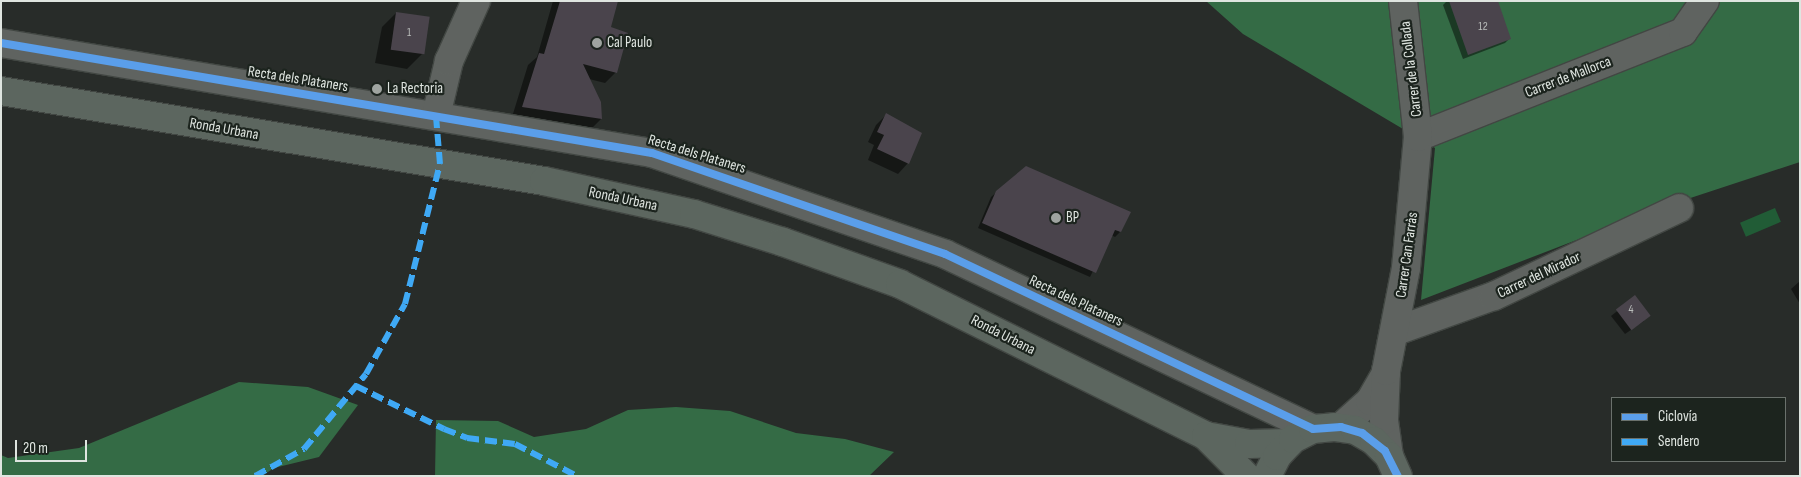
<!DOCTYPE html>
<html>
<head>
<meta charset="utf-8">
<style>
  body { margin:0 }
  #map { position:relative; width:1801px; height:477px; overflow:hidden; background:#282c29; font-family:"Sofia Sans Condensed",sans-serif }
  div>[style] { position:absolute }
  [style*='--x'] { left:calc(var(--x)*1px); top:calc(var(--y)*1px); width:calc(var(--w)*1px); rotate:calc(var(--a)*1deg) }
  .forest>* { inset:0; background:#346b45 }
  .water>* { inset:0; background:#215c36; transform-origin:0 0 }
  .shadow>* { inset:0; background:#0007 }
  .building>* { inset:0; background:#4a444c; transform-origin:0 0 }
  .roads { filter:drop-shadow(1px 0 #424743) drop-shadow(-1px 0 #424743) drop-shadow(0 1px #424743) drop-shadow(0 -1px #424743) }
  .minor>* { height:28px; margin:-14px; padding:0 14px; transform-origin:14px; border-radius:14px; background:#5f6360 }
  .major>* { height:28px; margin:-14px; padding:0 14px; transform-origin:14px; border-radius:14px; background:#5c665f }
  .quiet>* { height:6px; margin-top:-3px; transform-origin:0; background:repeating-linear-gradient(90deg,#3fa9f5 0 12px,transparent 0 18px) }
  .cycleway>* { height:8px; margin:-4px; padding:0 4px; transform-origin:4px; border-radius:4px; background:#5a9eea }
  .dots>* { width:14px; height:14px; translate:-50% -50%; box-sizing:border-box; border:2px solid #1c241e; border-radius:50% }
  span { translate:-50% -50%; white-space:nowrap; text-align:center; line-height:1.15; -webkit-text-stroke:4.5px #1c241e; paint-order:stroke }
  .number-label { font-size:12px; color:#babdbb }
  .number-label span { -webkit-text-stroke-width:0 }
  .poi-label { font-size:15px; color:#dfe5e0 }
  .left { translate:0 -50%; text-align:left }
  .street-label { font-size:15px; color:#dfe5e0 }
  .frame { position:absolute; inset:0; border:2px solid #dfe5e0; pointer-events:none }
  .legend { position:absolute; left:1611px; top:397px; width:175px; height:65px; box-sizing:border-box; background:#1c241e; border:1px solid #6a716c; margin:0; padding:6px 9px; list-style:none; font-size:15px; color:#dfe5e0 }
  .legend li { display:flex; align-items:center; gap:10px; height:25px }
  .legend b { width:25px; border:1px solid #6a716c }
  .scale { position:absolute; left:15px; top:440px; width:72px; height:22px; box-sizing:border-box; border:2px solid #dfe5e0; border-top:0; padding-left:6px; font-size:15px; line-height:18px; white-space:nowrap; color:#dfe5e0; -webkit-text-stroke:4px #1c241e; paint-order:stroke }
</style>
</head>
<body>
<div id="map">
  <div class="forest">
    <i style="clip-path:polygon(1206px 1px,1800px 1px,1800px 162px,1657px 209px,1421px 300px,1435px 148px,1243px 34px)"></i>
    <i style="clip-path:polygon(239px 382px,308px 387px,358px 405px,319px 457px,274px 468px,262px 476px,1px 476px,1px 455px,8px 458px,79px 448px)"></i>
    <i style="clip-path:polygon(676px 407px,730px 411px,796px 433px,845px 439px,894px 452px,869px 476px,435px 476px,436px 420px,498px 421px,534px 437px,586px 429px,628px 410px)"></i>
  </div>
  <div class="water">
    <i style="left:1775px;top:208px;width:15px;height:38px;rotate:67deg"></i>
  </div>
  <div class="shadow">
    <i style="clip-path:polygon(553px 1px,617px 1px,609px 28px,616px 72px,605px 83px,589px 79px,600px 102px,601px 119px,590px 130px,512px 117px,528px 65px,537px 57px)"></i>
    <i style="clip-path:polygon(1447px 1px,1479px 1px,1510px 38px,1505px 43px,1463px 59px,1443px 5px)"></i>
    <i style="clip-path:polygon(396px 13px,422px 54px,407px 69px,375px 63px,382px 27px)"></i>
    <i style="clip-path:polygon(886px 115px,908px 163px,898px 174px,868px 160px,874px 145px,868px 142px,876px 125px)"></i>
    <i style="clip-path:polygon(1026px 167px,1120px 232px,1115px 237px,1111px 235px,1090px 277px,978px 228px,991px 197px)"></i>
    <i style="clip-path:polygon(1800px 281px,1800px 304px,1791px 289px)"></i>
    <i style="clip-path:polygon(1635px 297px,1644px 321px,1625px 334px,1611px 316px)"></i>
  </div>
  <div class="building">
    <i style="clip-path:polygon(560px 1px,618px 1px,611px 27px,628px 33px,617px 73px,583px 64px,601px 102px,602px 119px,522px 107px,539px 53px,544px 54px)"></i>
    <i style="clip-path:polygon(1449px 1px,1498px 1px,1511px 39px,1468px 55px)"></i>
    <i style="left:396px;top:12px;width:34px;height:38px;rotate:8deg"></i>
    <i style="clip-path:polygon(886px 113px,922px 133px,909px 164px,877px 149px,884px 135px,877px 132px)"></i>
    <i style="clip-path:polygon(1026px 166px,1131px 212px,1121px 232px,1115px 230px,1096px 273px,982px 223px,996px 191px)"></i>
    <i style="left:1635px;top:295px;width:26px;height:24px;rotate:53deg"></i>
  </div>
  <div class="roads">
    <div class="minor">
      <i style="--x:1;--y:43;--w:660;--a:9.59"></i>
      <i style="--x:652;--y:153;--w:310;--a:19"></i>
      <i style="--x:945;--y:254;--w:407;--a:25.4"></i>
      <i style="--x:436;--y:116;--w:57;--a:-76.7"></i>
      <i style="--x:449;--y:61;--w:66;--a:-65.8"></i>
      <i style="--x:1418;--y:137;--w:285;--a:-21.6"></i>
      <i style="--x:1683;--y:32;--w:38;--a:-55"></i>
      <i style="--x:1396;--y:331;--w:104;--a:-19.7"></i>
      <i style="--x:1494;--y:296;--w:205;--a:-25.4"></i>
      <i style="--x:1341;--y:427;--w:39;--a:-42"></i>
      <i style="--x:1370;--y:401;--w:32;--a:-60"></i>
      <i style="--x:1389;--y:456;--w:36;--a:-98"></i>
      <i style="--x:1384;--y:420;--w:49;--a:-87.7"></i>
      <i style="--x:1386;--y:371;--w:105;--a:-79"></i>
      <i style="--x:1406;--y:268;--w:132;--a:-84.8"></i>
      <i style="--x:1418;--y:137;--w:137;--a:-96.3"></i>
    </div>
    <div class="major">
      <i style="--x:1;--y:91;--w:550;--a:9.41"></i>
      <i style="--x:544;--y:181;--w:154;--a:12.4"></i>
      <i style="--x:694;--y:214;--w:93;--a:17.5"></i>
      <i style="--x:783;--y:242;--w:124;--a:19.7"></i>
      <i style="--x:900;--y:284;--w:342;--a:26.4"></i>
      <i style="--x:1206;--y:436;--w:44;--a:10.5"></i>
      <i style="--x:1249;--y:444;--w:40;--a:-1.4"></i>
      <i style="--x:1206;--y:436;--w:57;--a:45"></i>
      <i style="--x:1267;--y:476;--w:22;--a:-63"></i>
      <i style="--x:1277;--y:456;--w:23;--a:-47"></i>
      <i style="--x:1293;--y:439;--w:22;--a:-27"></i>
      <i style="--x:1313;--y:429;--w:21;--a:-5"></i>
      <i style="--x:1334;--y:427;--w:21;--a:8"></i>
      <i style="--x:1355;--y:430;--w:22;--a:30"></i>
      <i style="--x:1374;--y:441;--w:21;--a:45"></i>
      <i style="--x:1389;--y:456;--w:22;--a:66"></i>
    </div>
  </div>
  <div class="quiet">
    <i style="--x:356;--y:386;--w:98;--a:26"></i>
    <i style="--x:444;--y:429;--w:25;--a:21"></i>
    <i style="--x:467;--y:438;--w:48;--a:7.1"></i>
    <i style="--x:515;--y:444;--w:70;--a:27.3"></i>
    <i style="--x:255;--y:476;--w:56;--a:-28.9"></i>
    <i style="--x:304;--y:449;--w:97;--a:-50.4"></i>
    <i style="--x:366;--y:374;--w:80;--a:-60.9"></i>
    <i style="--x:405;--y:304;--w:144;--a:-76"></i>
    <i style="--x:440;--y:164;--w:48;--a:-94.8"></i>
  </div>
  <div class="cycleway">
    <i style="--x:1;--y:43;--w:660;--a:9.59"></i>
    <i style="--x:652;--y:153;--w:310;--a:19"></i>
    <i style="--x:945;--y:254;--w:407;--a:25.4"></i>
    <i style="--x:1313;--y:429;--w:28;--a:-4"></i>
    <i style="--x:1341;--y:427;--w:22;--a:16"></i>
    <i style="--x:1362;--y:433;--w:29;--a:38"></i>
    <i style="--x:1385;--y:451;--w:28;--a:63"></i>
  </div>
  <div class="dots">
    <i style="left:597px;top:43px;background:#9fa4a0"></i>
    <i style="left:377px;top:89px;background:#9fa4a0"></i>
    <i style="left:1056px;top:218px;background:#9fa4a0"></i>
  </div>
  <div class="number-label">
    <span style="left:1483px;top:27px">12</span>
    <span style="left:409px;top:33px">1</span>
    <span style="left:1631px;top:310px">4</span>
  </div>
  <div class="poi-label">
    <span class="left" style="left:607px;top:43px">Cal Paulo</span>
    <span class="left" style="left:387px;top:89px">La Rectoria</span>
    <span class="left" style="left:1066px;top:218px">BP</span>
  </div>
  <div class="street-label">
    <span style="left:1411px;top:69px;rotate:-97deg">Carrer de la Collada</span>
    <span style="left:1568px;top:77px;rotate:-21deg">Carrer de Mallorca</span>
    <span style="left:298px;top:79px;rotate:9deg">Recta dels Plataners</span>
    <span style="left:224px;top:129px;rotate:10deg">Ronda Urbana</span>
    <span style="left:697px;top:154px;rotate:17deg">Recta dels Plataners</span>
    <span style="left:623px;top:199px;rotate:12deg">Ronda Urbana</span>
    <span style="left:1407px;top:255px;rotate:-82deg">Carrer Can Farràs</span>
    <span style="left:1539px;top:275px;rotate:-25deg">Carrer del Mirador</span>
    <span style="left:1076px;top:301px;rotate:25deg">Recta dels Plataners</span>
    <span style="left:1003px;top:335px;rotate:27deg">Ronda Urbana</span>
  </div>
  <div class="frame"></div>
  <ul class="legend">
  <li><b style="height:6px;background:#5a9eea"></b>Ciclovía</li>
  <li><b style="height:6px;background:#3fa9f5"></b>Sendero</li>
  </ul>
  <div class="scale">20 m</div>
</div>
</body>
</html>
